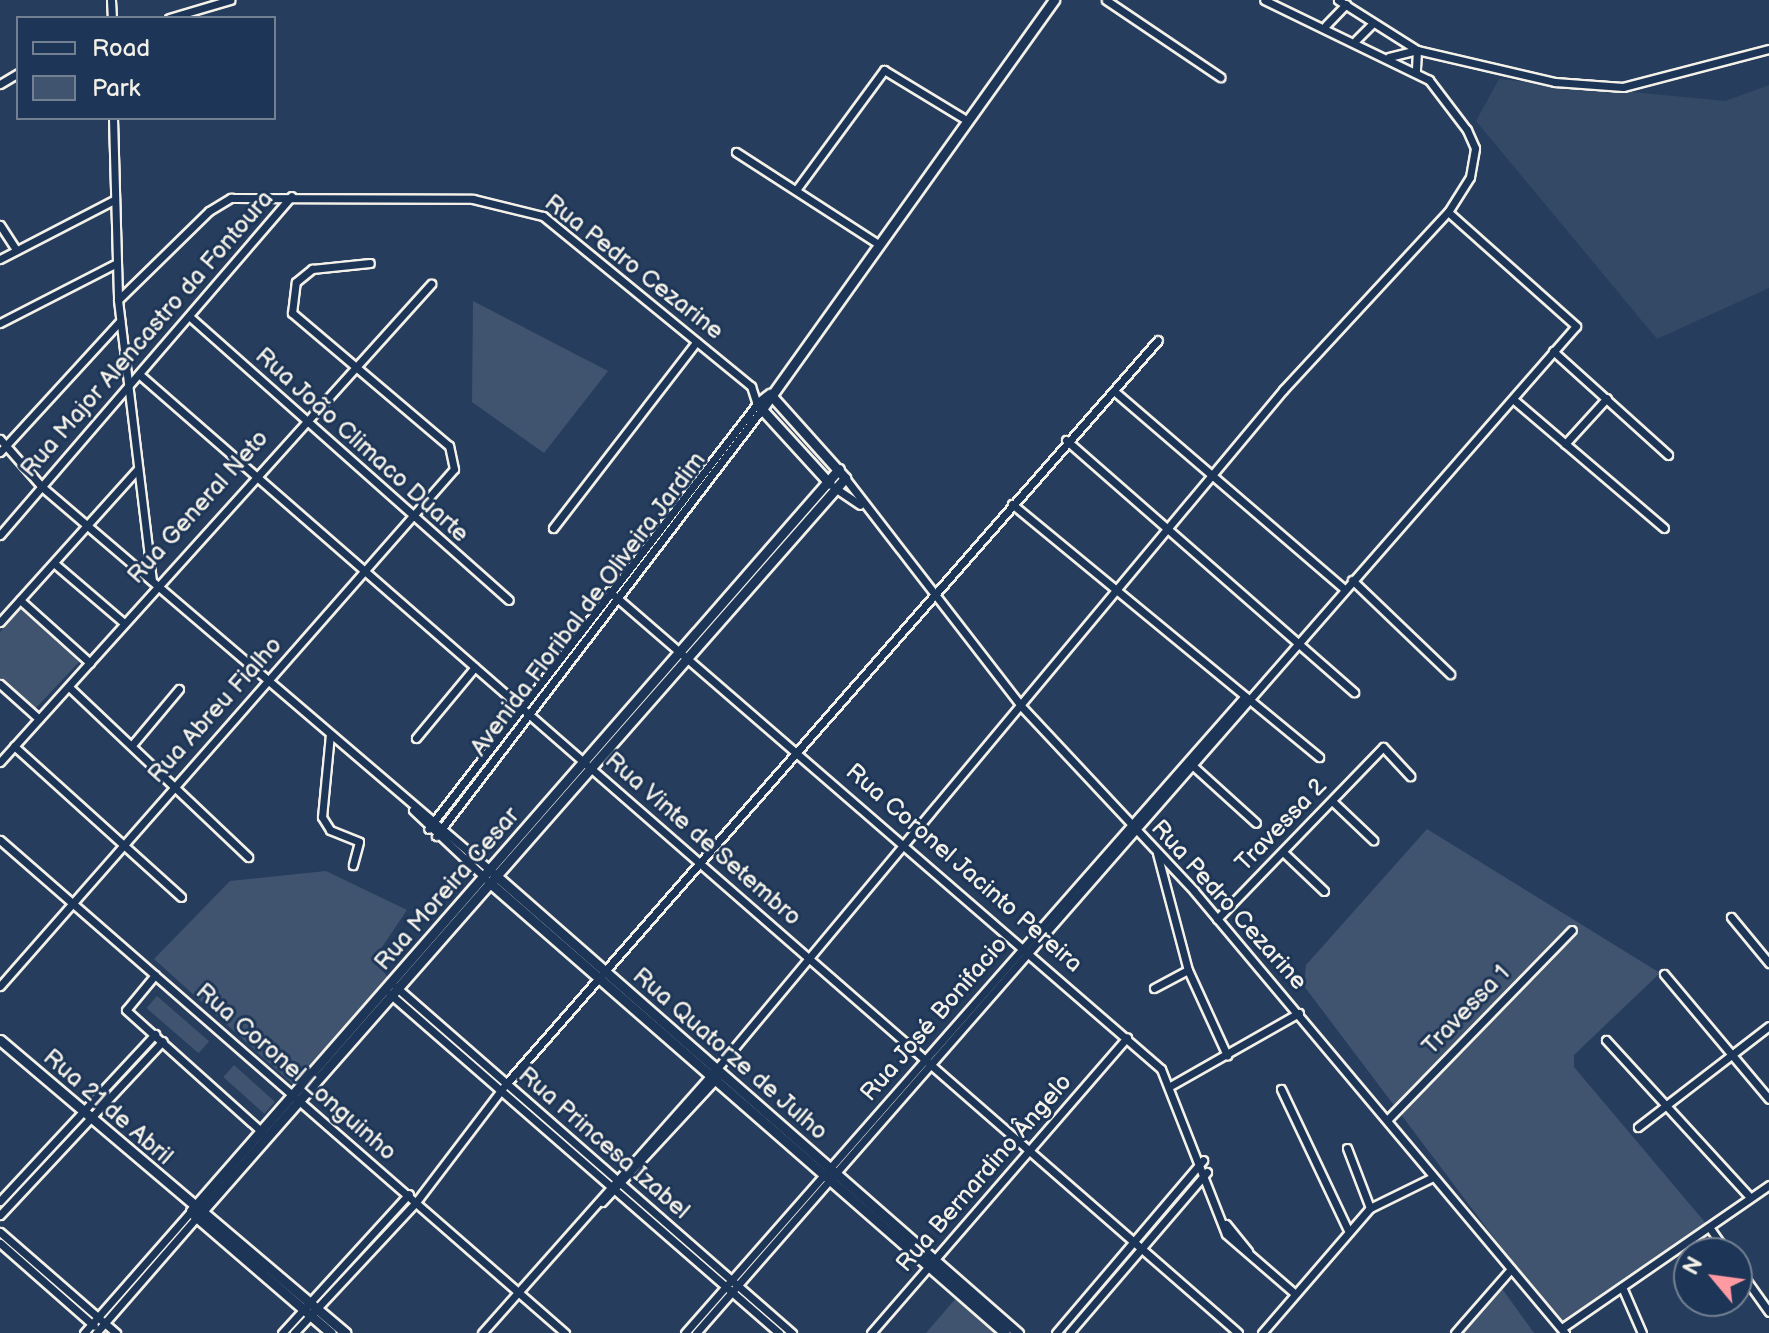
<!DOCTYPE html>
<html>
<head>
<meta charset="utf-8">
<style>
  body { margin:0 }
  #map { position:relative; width:1769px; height:1333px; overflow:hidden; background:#263d5d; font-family:"Balsamiq Sans",sans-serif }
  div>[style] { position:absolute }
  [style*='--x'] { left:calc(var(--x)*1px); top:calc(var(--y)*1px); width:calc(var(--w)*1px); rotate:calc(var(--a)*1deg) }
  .built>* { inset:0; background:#334966 }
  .green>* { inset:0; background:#40546f; transform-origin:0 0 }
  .roads { filter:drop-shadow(2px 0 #f4f1e8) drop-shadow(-2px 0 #f4f1e8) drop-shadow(0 2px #f4f1e8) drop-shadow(0 -2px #f4f1e8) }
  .minor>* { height:7px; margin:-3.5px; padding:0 3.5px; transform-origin:3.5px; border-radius:3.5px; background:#1d3557 }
  .tertiary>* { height:9px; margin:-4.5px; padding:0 4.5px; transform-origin:4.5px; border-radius:4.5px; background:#1d3557 }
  span { translate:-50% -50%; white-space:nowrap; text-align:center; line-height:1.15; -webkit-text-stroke:6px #1d3557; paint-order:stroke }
  .street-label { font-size:24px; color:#f4f1e8 }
  .legend { position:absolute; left:16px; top:16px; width:260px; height:104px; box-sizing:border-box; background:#1d3557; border:2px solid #738091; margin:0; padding:10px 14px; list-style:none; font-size:24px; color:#f4f1e8 }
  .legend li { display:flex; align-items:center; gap:16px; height:40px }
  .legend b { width:40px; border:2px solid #738091 }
  .north { position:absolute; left:1673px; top:1237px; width:80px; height:80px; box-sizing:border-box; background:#1d3557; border:2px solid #738091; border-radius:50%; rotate:299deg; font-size:22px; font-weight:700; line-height:32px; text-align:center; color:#f4f1e8 }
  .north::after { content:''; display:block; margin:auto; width:28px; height:36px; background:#ff9aa2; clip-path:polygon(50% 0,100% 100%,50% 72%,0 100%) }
</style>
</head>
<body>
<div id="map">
  <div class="built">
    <i style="clip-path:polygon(1499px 79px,1725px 101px,1769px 85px,1769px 288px,1657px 339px,1476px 121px)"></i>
  </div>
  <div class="green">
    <i style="clip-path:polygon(473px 301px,608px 371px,544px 453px,472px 402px)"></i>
    <i style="clip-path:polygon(21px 609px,79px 662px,35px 709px,0 677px,0 632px)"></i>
    <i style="clip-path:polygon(1427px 829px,1660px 973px,1574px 1055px,1574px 1067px,1709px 1227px,1562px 1328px,1304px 986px,1306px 965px)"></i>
    <i style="clip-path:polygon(326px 871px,407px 910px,374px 959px,390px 980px,296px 1087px,154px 959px,230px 881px)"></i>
    <i style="left:157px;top:996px;width:69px;height:16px;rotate:41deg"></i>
    <i style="left:234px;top:1065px;width:55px;height:16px;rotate:42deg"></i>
    <i style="clip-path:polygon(1498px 1283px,1534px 1333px,1455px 1333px)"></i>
    <i style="clip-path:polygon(957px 1297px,999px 1333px,926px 1333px)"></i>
  </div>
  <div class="roads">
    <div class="minor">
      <i style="--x:111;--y:0;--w:18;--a:87"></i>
      <i style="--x:1106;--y:0;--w:138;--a:34"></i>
      <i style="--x:1338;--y:0;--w:93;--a:32.3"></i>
      <i style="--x:1417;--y:50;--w:142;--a:13.1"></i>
      <i style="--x:1555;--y:82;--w:68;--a:4.2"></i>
      <i style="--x:1623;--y:87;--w:151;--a:-14.6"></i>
      <i style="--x:169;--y:18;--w:64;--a:-16.4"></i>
      <i style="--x:1326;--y:25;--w:29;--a:-46"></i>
      <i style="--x:1356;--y:40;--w:24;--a:-45"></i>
      <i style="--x:1389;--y:57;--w:29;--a:-14"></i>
      <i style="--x:1417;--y:50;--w:21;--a:93"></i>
      <i style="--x:0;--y:84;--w:21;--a:-31"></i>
      <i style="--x:113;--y:118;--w:182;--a:88.4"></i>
      <i style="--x:118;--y:300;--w:282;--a:83.1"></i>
      <i style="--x:736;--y:152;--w:166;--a:32.9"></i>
      <i style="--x:796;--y:190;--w:149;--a:-53.7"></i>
      <i style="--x:884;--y:70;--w:92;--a:31.3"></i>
      <i style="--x:0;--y:225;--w:30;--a:57"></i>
      <i style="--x:0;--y:259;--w:128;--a:-27.4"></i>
      <i style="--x:118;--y:300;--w:127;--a:-44.4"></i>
      <i style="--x:209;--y:211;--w:26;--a:-31"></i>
      <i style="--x:231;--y:198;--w:242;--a:0.2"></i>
      <i style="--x:473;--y:199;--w:72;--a:13.7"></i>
      <i style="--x:543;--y:216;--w:269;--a:39.3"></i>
      <i style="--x:751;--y:386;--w:19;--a:72"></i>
      <i style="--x:757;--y:404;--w:537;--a:127.74"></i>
      <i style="--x:190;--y:317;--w:426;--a:41.6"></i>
      <i style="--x:0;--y:323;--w:129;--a:-27.2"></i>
      <i style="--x:1553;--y:351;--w:155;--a:42.1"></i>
      <i style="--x:140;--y:375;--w:1457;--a:41.1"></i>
      <i style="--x:1114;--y:391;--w:302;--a:40.7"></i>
      <i style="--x:1514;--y:400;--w:197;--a:40.5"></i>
      <i style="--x:0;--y:439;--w:64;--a:48.8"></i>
      <i style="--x:42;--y:487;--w:589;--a:40.53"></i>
      <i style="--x:1066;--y:440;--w:383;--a:41.2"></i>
      <i style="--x:1565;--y:444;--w:62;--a:-47.6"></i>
      <i style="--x:0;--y:452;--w:178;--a:-47.5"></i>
      <i style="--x:845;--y:478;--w:288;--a:52.3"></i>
      <i style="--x:1021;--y:706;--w:253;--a:46.9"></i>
      <i style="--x:1194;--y:891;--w:577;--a:49.99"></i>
      <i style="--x:835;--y:488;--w:30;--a:34"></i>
      <i style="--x:1012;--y:504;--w:398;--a:39.5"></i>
      <i style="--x:553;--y:528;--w:235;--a:-52.4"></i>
      <i style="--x:0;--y:535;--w:447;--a:-49.3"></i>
      <i style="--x:55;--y:564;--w:89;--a:40.5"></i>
      <i style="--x:1352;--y:580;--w:136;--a:43.8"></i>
      <i style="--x:609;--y:591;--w:730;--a:40.89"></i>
      <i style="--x:1161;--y:1069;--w:177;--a:68.5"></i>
      <i style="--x:1226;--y:1234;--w:90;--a:40.9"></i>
      <i style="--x:20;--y:600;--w:94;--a:42"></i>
      <i style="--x:0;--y:622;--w:205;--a:-48"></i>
      <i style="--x:0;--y:684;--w:52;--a:41.9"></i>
      <i style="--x:69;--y:687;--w:247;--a:43.5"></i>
      <i style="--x:330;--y:734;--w:83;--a:95.5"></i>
      <i style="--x:322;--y:817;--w:15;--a:58"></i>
      <i style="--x:330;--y:830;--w:31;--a:22"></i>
      <i style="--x:359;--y:842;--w:24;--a:105"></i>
      <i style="--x:416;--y:738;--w:92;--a:-50.3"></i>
      <i style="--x:132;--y:745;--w:73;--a:-50"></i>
      <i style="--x:14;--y:746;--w:225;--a:42.1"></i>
      <i style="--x:0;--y:762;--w:644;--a:-47.96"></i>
      <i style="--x:1192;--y:765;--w:86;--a:42.2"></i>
      <i style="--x:1332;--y:801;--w:57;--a:43.6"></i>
      <i style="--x:413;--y:810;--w:98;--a:43.3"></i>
      <i style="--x:436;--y:836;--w:537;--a:-52.64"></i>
      <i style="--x:0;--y:840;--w:750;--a:41.11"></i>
      <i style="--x:1157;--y:853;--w:121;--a:75.2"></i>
      <i style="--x:1188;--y:970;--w:94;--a:65.4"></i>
      <i style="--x:1284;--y:853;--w:55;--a:43.5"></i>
      <i style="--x:1731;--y:917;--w:60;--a:50.4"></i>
      <i style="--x:1217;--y:919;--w:239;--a:-46"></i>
      <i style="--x:1383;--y:747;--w:40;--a:47"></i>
      <i style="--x:1664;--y:974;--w:163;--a:50"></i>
      <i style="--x:155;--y:975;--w:45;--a:129.6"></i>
      <i style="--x:126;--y:1010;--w:183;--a:41.9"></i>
      <i style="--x:0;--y:986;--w:688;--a:-48.71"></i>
      <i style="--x:454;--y:469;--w:24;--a:-102"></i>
      <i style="--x:449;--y:446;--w:206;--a:-139.7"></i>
      <i style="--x:292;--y:313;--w:31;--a:-83"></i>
      <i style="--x:296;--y:282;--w:21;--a:-39"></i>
      <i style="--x:312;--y:269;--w:58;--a:-5.9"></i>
      <i style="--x:396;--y:987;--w:526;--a:41.14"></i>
      <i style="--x:1154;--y:988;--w:38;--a:-28"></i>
      <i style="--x:390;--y:994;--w:516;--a:41.07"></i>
      <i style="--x:1606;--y:1040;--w:213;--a:47.5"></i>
      <i style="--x:1172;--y:1085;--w:146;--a:-29.6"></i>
      <i style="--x:1281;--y:1089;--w:156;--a:64.6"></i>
      <i style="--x:1389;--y:1118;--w:262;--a:-45.8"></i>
      <i style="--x:1638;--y:1127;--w:165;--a:-37.6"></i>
      <i style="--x:1347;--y:1148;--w:64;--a:69"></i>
      <i style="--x:0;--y:1201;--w:228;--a:-47.1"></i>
      <i style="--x:602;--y:1202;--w:171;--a:-47.1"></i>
      <i style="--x:0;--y:1215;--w:238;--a:-46.9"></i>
      <i style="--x:1226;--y:1224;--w:35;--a:51"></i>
      <i style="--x:1709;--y:1227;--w:32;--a:55"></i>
      <i style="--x:0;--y:1232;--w:154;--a:41"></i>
      <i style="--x:0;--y:1243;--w:125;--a:41.4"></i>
      <i style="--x:1737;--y:1267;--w:55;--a:54.6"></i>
      <i style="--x:1622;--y:1287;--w:50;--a:66.5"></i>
      <i style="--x:1562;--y:1328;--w:252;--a:-34.6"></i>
      <i style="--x:84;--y:1333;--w:162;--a:-48.7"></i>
      <i style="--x:96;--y:1333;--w:154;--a:-49"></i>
      <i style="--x:282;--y:1333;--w:188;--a:-47.6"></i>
      <i style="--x:294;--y:1333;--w:179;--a:-47"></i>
      <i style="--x:416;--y:1202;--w:148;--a:-52.7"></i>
      <i style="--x:506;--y:1084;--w:989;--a:-48.77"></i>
      <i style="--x:482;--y:1333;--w:365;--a:-48.4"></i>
      <i style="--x:724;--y:1060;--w:873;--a:-50.16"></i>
      <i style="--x:1283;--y:390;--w:243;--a:-47.2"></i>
      <i style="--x:1448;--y:212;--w:41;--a:-57.8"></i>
      <i style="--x:1470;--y:177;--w:29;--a:-80"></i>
      <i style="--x:1475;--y:148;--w:20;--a:-114"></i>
      <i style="--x:1467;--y:130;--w:63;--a:-127.2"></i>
      <i style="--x:1429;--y:80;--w:183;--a:-154.1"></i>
      <i style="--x:685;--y:1333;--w:848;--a:-48.68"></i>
      <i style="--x:696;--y:1333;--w:1337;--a:-48.85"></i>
      <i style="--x:1576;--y:326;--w:171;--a:-138.3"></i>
      <i style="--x:871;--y:1333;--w:391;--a:-49.1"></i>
      <i style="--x:1056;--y:1333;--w:227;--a:-49.6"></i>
      <i style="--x:1069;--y:1333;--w:212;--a:-49.4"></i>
      <i style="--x:1262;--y:1333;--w:165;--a:-49.2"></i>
      <i style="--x:1370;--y:1208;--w:70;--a:-26.2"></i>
      <i style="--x:1455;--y:1333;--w:85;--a:-48.8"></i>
    </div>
    <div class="tertiary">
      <i style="--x:767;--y:396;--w:13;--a:141"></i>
      <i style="--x:757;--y:404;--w:108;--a:47.6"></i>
      <i style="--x:762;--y:409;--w:503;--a:-54.48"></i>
      <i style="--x:494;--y:874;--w:697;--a:41.22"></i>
      <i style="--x:489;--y:882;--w:685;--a:41.15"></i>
      <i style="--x:0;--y:1040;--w:453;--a:40.3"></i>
      <i style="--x:191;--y:1211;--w:985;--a:-48.87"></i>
      <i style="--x:193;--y:1214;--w:182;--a:40.8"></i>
      <i style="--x:197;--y:1217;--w:983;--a:-48.75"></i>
      <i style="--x:845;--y:478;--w:113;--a:-131.8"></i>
    </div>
  </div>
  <div class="street-label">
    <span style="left:634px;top:267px;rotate:38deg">Rua Pedro Cezarine</span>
    <span style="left:147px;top:334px;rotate:-49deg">Rua Major Alencastro da Fontoura</span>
    <span style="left:362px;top:445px;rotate:42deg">Rua João Climaco Duarte</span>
    <span style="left:198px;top:507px;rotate:-48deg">Rua General Neto</span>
    <span style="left:588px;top:604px;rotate:-53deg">Avenida Floribal de Oliveira Jardim</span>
    <span style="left:215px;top:710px;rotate:-48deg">Rua Abreu Fialho</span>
    <span style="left:1281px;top:825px;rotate:-46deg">Travessa 2</span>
    <span style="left:703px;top:839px;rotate:41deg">Rua Vinte de Setembro</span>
    <span style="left:964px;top:868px;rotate:41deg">Rua Coronel Jacinto Pereira</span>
    <span style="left:447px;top:889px;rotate:-49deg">Rua Moreira Cesar</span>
    <span style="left:1229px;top:905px;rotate:48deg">Rua Pedro Cezarine</span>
    <span style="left:1466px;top:1010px;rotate:-46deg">Travessa 1</span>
    <span style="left:934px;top:1019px;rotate:-49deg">Rua José Bonifacio</span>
    <span style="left:730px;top:1054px;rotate:41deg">Rua Quatorze de Julho</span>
    <span style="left:296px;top:1072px;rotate:41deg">Rua Coronel Longuinho</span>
    <span style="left:108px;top:1107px;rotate:41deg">Rua 21 de Abril</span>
    <span style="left:604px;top:1143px;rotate:41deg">Rua Princesa Izabel</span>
    <span style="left:984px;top:1173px;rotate:-49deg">Rua Bernardino Ângelo</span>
  </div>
  <ul class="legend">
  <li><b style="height:10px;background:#1d3557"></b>Road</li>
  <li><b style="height:22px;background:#40546f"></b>Park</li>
  </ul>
  <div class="north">N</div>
</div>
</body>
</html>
